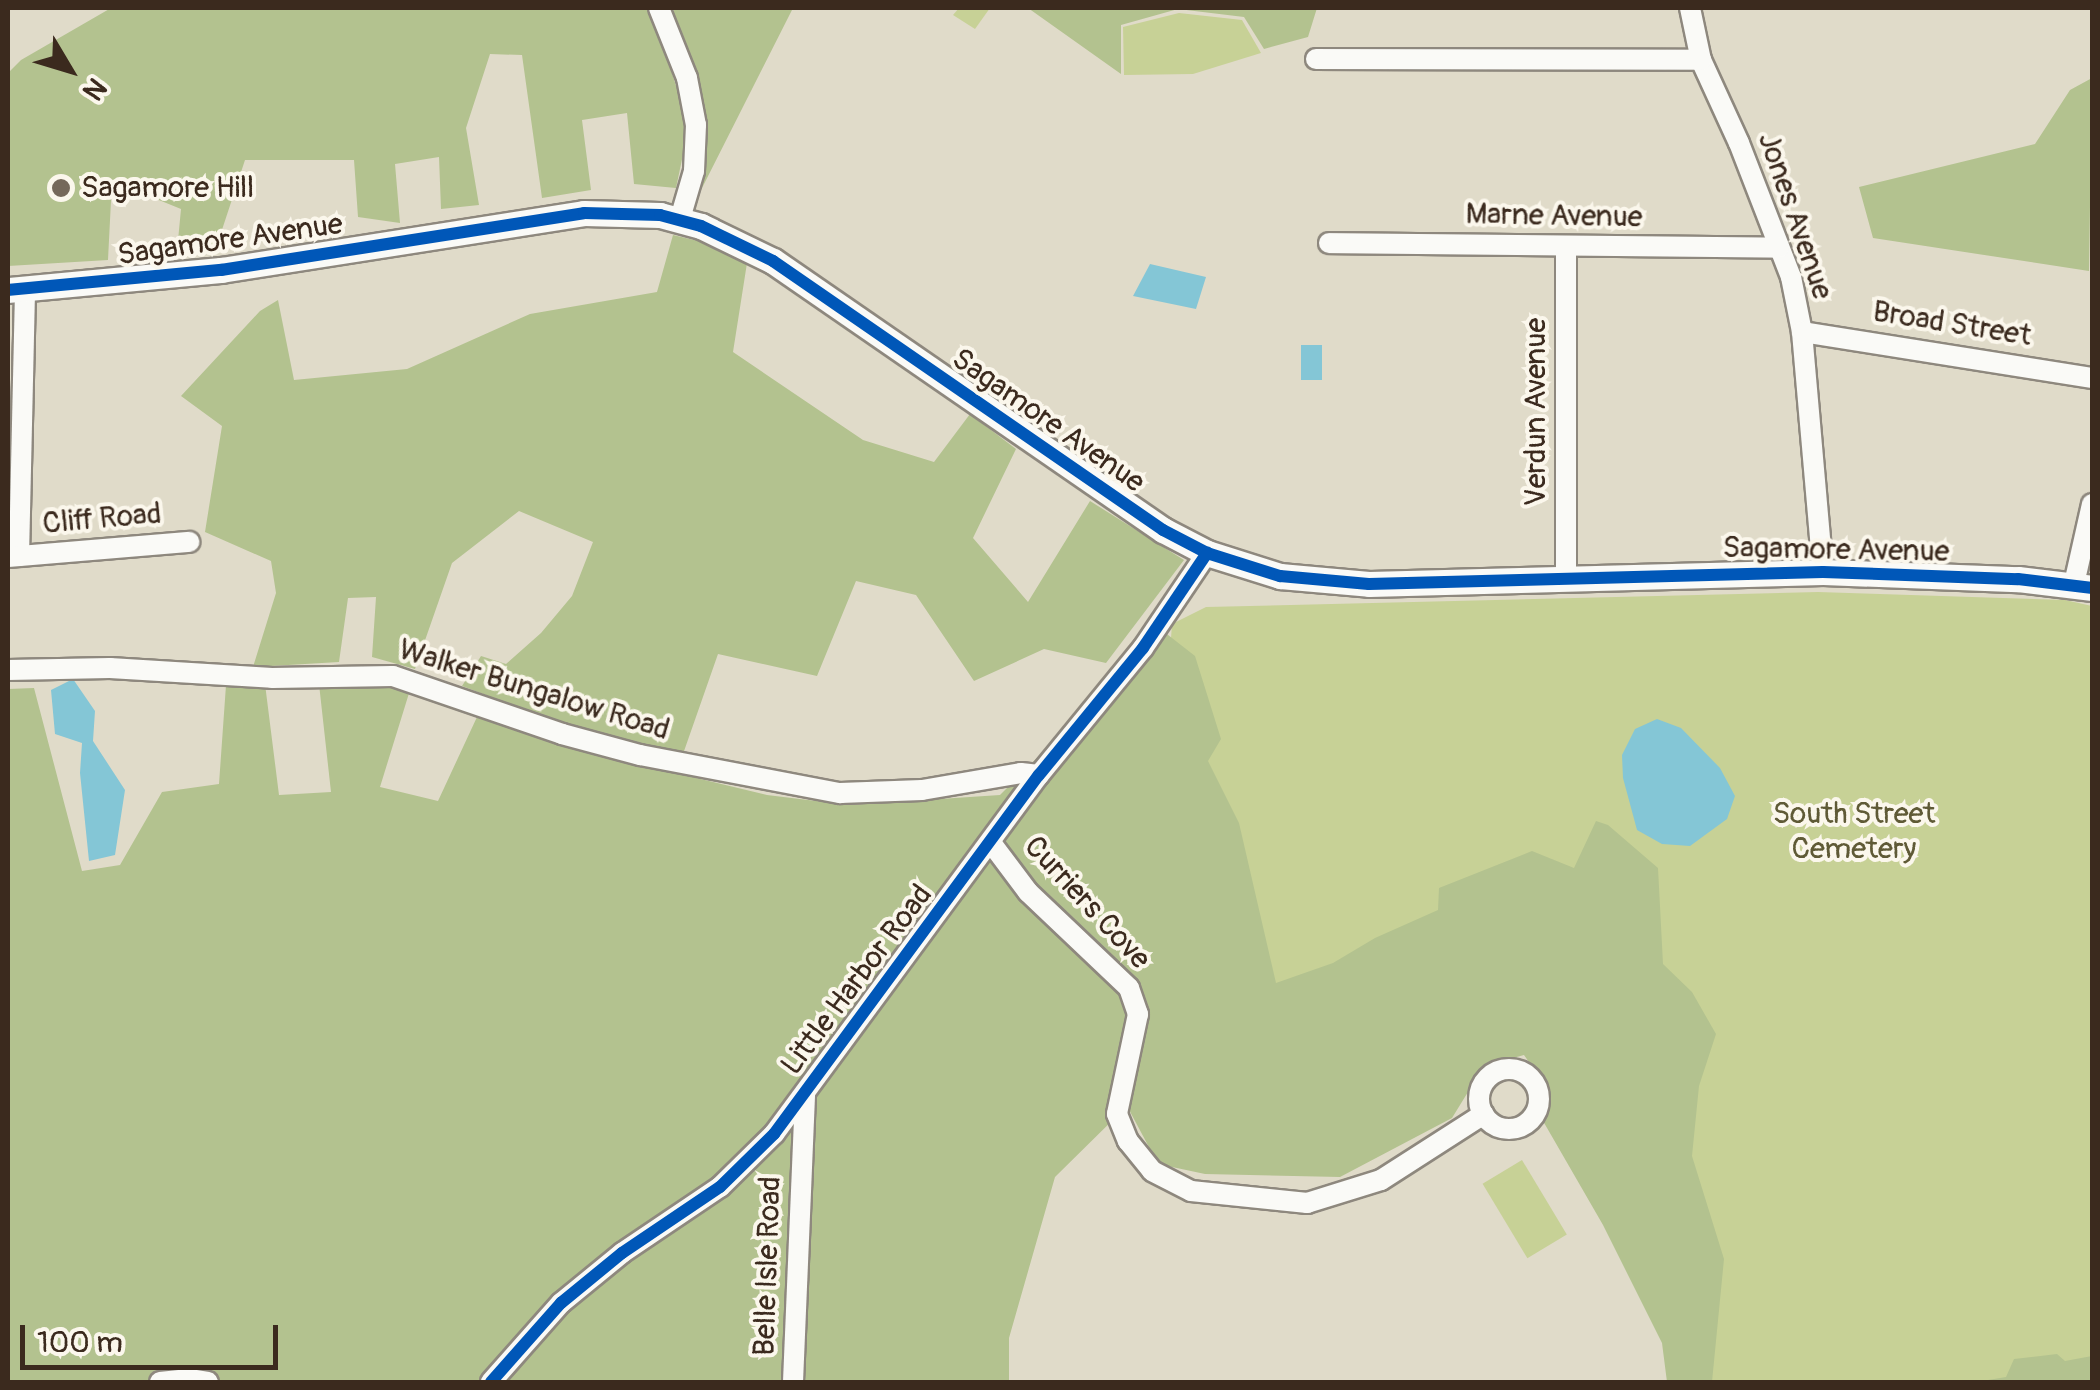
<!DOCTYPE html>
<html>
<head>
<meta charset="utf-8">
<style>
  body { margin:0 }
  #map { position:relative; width:2100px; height:1390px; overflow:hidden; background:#e0dbc9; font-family:Pangolin,sans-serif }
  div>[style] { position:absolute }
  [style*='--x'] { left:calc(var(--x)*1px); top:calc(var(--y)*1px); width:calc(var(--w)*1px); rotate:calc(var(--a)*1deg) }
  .green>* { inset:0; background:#c7d196; transform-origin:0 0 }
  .forest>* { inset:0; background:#b3c28f }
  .water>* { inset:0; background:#84c6d6; transform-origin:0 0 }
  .roads { filter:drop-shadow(2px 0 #8e887e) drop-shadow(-2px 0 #8e887e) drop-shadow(0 2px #8e887e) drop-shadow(0 -2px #8e887e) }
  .minor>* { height:20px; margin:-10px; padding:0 10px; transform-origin:10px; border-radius:10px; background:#fafaf7 }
  .minor>.ring { margin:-10px; padding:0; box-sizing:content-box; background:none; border:20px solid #fafaf7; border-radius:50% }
  .major>* { height:25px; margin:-12.5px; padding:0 12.5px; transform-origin:12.5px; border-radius:12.5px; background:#fafaf7 }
  .cycleway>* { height:12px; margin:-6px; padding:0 6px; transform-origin:6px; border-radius:6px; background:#0057b8 }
  .dots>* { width:28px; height:28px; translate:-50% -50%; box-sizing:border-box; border:5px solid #fbf7ec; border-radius:50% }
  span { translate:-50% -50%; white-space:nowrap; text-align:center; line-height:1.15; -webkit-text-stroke:8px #fbf7ec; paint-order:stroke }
  .poi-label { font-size:30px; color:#3b2a1e }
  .left { translate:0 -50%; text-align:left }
  .street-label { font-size:30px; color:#3b2a1e }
  .park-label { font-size:30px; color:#5f5a36 }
  .frame { position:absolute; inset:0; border:10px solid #3b2a1e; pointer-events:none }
  .north { position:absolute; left:20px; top:20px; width:100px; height:100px; -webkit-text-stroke:8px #fbf7ec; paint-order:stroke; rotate:128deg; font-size:28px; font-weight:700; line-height:40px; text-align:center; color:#3b2a1e }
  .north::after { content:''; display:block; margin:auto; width:35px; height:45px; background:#3b2a1e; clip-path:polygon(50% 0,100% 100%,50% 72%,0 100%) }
  .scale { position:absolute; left:20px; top:1325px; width:258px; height:45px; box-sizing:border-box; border:5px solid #3b2a1e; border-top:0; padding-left:12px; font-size:30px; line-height:35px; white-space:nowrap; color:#3b2a1e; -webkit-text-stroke:8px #fbf7ec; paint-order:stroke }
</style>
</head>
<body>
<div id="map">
  <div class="green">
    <i style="clip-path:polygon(959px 8px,990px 8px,975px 29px,953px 15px)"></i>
    <i style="clip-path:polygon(1179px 13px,1242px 20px,1261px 53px,1193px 74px,1124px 75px,1123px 27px)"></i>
    <i style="clip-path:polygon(1818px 592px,2065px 600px,2092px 606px,2092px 1374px,2011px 1382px,1691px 1382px,1686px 1067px,1268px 991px,1171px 638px,1172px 624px,1206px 607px)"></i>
    <i style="left:1522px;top:1160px;width:87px;height:46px;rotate:59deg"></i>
  </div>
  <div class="forest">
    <i style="clip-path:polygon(111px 8px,651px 8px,689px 126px,676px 188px,634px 184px,627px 113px,582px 120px,591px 190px,542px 198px,522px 55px,490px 54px,466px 128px,479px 205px,441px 209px,439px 157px,395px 164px,400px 223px,358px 217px,354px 160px,245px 160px,216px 248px,177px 251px,181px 209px,112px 181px,108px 260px,8px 266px,8px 73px,21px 60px)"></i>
    <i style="clip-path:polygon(673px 8px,793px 8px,701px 190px,695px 148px)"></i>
    <i style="clip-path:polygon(1028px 8px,1317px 8px,1308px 37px,1264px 49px,1244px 17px,1178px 9px,1121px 25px,1121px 74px)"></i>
    <i style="clip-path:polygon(2092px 78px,2089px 271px,1873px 238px,1859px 187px,2035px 144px,2070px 90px)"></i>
    <i style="clip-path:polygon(673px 235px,711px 244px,747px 263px,733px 352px,863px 440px,934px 462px,970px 414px,1016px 449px,973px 538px,1028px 602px,1090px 501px,1184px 560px,1106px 663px,1044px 649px,974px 681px,916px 595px,856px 581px,817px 676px,718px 654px,683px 754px,566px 725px,462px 686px,481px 656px,506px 664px,541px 633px,572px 596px,593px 542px,519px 511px,452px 563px,415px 669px,372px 657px,376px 597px,348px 598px,339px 662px,253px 667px,276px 593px,271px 561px,205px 532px,222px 426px,181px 396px,260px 311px,278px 300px,294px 380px,407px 369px,530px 314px,657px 292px)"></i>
    <i style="clip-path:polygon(1163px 631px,1195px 656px,1221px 739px,1208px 761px,1239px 823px,1276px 983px,1333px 963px,1375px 938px,1438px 910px,1439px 888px,1532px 851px,1574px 868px,1596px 821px,1608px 825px,1658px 868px,1663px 964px,1692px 992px,1716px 1034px,1699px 1086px,1692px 1156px,1724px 1259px,1712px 1382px,1667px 1382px,1662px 1343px,1603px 1225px,1543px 1121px,1549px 1091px,1524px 1055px,1484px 1066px,1452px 1118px,1340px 1177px,1205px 1174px,1158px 1164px,1127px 1106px,1055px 1177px,1009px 1338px,1009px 1382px,8px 1382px,8px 689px,34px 688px,82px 871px,120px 865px,162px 792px,219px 784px,226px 685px,265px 684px,279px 795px,331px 792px,319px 684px,373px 682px,410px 690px,380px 787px,438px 801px,477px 717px,634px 763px,767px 795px,849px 805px,1000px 795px)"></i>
    <i style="clip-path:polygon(2057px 1354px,2065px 1361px,2092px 1356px,2092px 1382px,1976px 1382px,2006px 1377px,2014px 1359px)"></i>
  </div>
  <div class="water">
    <i style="clip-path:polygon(1150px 264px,1206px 277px,1196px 309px,1133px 296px)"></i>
    <i style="left:1301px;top:345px;width:21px;height:35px"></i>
    <i style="clip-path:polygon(73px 679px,95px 711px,93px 741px,125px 790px,115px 855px,89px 861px,80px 773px,82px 743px,55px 734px,51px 690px)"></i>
    <i style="clip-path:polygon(1657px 719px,1681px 728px,1720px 768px,1735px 796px,1727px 819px,1690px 846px,1662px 844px,1637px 830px,1623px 778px,1622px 755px,1635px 729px)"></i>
  </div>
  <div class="roads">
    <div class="minor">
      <i style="--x:659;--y:8;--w:75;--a:68.2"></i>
      <i style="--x:687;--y:78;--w:48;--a:79.2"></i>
      <i style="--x:696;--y:125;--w:46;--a:92.5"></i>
      <i style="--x:694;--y:171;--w:50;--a:106.3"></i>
      <i style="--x:1690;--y:8;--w:53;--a:78.1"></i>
      <i style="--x:1701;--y:60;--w:91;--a:65.4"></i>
      <i style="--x:1739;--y:143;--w:144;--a:68.8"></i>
      <i style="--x:1791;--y:277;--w:56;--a:78.7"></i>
      <i style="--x:1802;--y:332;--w:241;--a:85"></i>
      <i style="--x:1316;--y:59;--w:385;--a:0.1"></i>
      <i style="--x:1329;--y:243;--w:450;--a:0.6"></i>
      <i style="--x:1566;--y:246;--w:332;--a:90"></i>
      <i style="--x:1802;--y:332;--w:294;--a:9"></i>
      <i style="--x:19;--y:556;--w:268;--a:-88.7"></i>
      <i style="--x:9;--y:557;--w:181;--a:-4.8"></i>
      <i style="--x:2074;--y:584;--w:82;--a:-77.3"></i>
      <i style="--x:8;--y:670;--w:102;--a:-1.1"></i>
      <i style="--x:110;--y:668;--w:162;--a:3.5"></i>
      <i style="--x:272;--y:678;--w:121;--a:-0.9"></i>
      <i style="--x:393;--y:676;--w:179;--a:18.9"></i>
      <i style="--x:562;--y:734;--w:81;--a:15.1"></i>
      <i style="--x:640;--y:755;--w:204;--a:10.8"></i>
      <i style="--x:840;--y:793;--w:82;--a:-2.1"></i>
      <i style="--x:922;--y:790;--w:100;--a:-9.7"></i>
      <i style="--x:1021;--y:773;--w:18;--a:6"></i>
      <i style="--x:992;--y:844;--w:60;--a:53.1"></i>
      <i style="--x:1028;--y:892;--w:139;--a:43.5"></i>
      <i style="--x:1129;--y:988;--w:28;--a:71"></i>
      <i style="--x:1138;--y:1014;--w:102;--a:101.9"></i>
      <i style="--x:1117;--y:1114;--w:29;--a:68"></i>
      <i style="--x:1128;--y:1141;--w:38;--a:51"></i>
      <i style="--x:1152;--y:1171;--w:44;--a:27.1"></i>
      <i style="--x:1191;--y:1191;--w:117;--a:5.9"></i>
      <i style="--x:1307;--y:1203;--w:77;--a:-17.3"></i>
      <i style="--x:1381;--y:1180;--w:122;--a:-32.7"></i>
      <i class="ring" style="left:1479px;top:1069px;width:40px;height:40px"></i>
      <i style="--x:160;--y:1382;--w:29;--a:-6"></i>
      <i style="--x:189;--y:1379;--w:19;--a:9"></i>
      <i style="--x:491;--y:1382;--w:106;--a:-48.5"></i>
      <i style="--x:561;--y:1303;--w:79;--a:-39.3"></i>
      <i style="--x:622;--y:1253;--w:118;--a:-34"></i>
      <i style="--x:720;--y:1187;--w:76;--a:-44.5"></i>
      <i style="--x:774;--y:1134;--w:446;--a:-53.6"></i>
      <i style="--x:1039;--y:775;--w:164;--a:-50.7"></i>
      <i style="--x:1143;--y:648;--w:115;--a:-56"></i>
      <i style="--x:793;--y:1382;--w:288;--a:-87.6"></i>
    </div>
    <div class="major">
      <i style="--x:8;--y:290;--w:214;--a:-5.4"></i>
      <i style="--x:221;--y:270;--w:367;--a:-8.9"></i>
      <i style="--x:584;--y:213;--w:76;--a:1.5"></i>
      <i style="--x:660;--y:215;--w:42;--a:15"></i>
      <i style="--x:701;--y:226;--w:80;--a:25.9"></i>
      <i style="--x:773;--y:261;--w:474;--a:34.6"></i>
      <i style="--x:1163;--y:530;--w:50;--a:27.6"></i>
      <i style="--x:1207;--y:553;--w:77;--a:17.5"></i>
      <i style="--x:1280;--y:576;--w:89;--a:5.1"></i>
      <i style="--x:1369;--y:584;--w:454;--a:-1.5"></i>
      <i style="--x:1823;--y:572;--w:195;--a:2.1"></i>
      <i style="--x:2018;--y:579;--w:75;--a:6.9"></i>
    </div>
  </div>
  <div class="cycleway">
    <i style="--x:8;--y:290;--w:214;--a:-5.4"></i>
    <i style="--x:221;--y:270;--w:367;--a:-8.9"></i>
    <i style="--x:584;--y:213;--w:76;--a:1.5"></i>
    <i style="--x:660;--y:215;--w:42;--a:15"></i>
    <i style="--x:701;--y:226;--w:80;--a:25.9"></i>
    <i style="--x:773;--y:261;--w:474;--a:34.6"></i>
    <i style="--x:1163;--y:530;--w:50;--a:27.6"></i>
    <i style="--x:1207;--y:553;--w:77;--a:17.5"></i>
    <i style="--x:1280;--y:576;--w:89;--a:5.1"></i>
    <i style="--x:1369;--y:584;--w:454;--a:-1.5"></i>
    <i style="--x:1823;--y:572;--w:195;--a:2.1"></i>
    <i style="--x:2018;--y:579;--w:75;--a:6.9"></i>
    <i style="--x:491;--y:1382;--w:106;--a:-48.5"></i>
    <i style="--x:561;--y:1303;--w:79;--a:-39.3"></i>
    <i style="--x:622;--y:1253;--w:118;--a:-34"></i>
    <i style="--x:720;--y:1187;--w:76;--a:-44.5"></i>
    <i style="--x:774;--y:1134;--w:446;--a:-53.6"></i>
    <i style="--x:1039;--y:775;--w:164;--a:-50.7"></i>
    <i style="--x:1143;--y:648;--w:115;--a:-56"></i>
  </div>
  <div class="dots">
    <i style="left:61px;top:188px;background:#75685a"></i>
  </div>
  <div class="poi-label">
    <span class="left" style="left:81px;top:188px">Sagamore Hill</span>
  </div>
  <div class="street-label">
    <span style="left:1554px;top:216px;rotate:1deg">Marne Avenue</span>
    <span style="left:1795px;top:216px;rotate:71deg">Jones Avenue</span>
    <span style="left:230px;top:240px;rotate:-8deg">Sagamore Avenue</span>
    <span style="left:1952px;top:324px;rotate:9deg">Broad Street</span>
    <span style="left:1536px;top:412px;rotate:-90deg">Verdun Avenue</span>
    <span style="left:1048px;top:421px;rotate:35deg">Sagamore Avenue</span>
    <span style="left:102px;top:519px;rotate:-5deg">Cliff Road</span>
    <span style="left:1836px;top:550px;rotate:1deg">Sagamore Avenue</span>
    <span style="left:534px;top:690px;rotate:17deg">Walker Bungalow Road</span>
    <span style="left:1087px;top:903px;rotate:47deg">Curriers Cove</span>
    <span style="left:857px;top:980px;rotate:-53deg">Little Harbor Road</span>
    <span style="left:768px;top:1266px;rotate:-88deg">Belle Isle Road</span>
  </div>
  <div class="park-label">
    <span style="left:1854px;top:831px">South Street<br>Cemetery</span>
  </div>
  <div class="frame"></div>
  <div class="north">N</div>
  <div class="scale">100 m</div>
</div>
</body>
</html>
